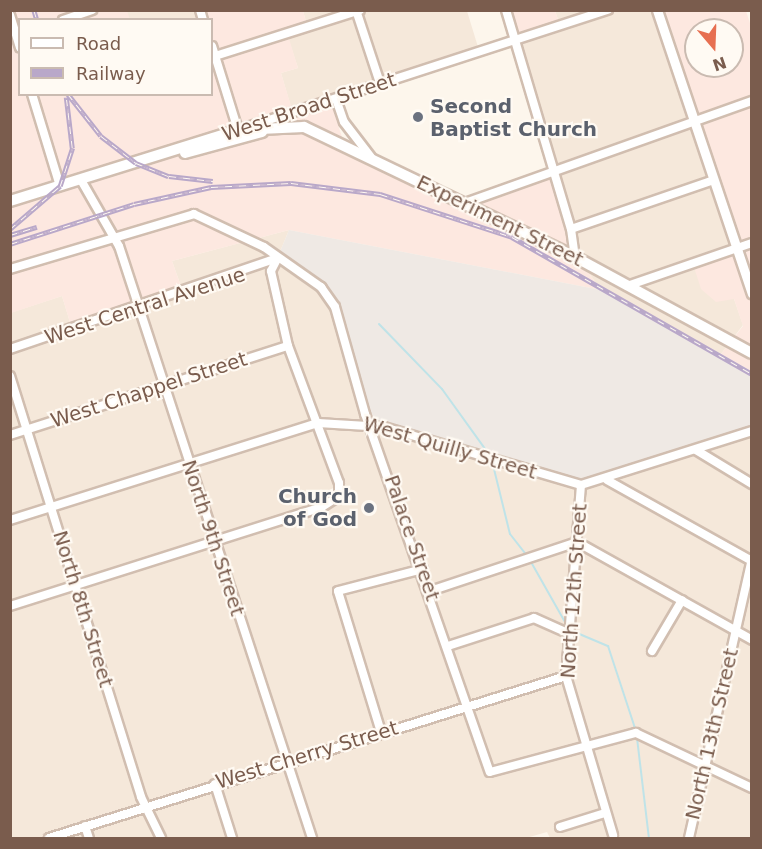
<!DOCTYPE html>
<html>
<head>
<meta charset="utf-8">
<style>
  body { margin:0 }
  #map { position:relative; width:762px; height:849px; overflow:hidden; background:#fdf6ec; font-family:"DejaVu Sans",sans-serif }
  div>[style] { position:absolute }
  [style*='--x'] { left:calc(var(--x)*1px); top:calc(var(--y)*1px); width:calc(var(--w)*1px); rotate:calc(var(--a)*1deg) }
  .residential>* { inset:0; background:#f5e8da; transform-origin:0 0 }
  .commercial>* { inset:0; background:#fde8e0 }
  .industrial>* { inset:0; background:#efe9e4 }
  .stream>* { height:2px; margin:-1px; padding:0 1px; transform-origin:1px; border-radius:1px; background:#bfe3e8 }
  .roads { filter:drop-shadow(2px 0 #d1beb0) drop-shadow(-2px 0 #d1beb0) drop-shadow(0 2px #d1beb0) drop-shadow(0 -2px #d1beb0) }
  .minor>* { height:8px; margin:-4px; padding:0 4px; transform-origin:4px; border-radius:4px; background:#fff }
  .tertiary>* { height:9px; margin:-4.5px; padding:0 4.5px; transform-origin:4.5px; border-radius:4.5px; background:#fff }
  .secondary>* { height:10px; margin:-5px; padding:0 5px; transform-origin:5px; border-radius:5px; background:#fff }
  .rail>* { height:4.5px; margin-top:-2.25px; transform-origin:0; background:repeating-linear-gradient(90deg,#fffaf3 0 7px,#b9a8c9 0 14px); box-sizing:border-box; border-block:2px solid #b9a8c9 }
  .dots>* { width:16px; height:16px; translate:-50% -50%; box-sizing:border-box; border:3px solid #fffaf3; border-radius:50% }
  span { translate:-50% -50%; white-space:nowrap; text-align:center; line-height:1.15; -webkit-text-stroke:4.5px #fffaf3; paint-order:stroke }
  .worship-label { font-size:20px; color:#5b616d; font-weight:700 }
  .left { translate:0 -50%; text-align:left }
  .right { translate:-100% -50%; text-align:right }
  .street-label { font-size:20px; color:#7a5c4d }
  .frame { position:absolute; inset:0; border:12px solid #7a5c4d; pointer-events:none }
  .legend { position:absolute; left:18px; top:18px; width:195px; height:78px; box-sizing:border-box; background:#fffaf3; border:2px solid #cabbb1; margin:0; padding:8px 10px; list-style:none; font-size:18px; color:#7a5c4d }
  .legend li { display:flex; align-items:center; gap:12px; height:30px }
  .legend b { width:30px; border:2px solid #cabbb1 }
  .north { position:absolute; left:684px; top:18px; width:60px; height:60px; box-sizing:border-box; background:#fffaf3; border:2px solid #cabbb1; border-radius:50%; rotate:161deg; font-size:16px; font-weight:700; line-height:24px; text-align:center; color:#7a5c4d }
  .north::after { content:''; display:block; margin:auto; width:21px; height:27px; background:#e76f51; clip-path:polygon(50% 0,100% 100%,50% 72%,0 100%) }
</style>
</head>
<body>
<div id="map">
  <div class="residential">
    <i style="left:127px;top:11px;width:75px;height:9px"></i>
    <i style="clip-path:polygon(303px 11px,467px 11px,478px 47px,291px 107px,281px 73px,298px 68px,286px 32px,307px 25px)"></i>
    <i style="clip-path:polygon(555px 11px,658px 11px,735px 246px,734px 299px,743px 325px,721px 354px,601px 290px,586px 269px,515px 38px,560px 25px)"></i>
    <i style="clip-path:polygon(289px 230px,277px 259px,751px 433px,751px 838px,550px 838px,547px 832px,526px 838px,11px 838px,10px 313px,62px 296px,72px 329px,183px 292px,172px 261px)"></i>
  </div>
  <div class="commercial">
    <i style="clip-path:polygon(10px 11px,127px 11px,130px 19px,20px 20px,20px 94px,212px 94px,212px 20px,205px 19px,202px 11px,303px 11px,307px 25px,287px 32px,298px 68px,281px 73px,291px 106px,328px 94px,342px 137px,460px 201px,555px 168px,586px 269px,601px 290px,289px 230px,172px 261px,183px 292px,72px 329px,62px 296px,11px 313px)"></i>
    <i style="clip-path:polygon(506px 11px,555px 11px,560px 25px,515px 38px)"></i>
    <i style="clip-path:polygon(evenodd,658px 11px,746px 11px,751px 26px,751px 371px,721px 354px,743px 326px,734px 299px,716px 302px,701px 289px,692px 261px,735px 246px,658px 11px,696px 30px,732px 30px,732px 66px,696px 66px,696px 30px)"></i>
  </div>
  <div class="industrial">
    <i style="clip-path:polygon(289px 230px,601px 290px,751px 371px,751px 433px,583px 485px,375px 423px,331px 296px,277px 259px)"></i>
  </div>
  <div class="stream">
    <i style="--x:379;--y:324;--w:91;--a:45.9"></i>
    <i style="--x:442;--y:389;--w:79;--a:54.3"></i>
    <i style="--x:493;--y:465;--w:71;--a:76.2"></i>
    <i style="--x:510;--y:534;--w:24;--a:52"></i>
    <i style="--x:531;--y:562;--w:69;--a:60.5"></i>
    <i style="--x:577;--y:633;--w:34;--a:23"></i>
    <i style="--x:608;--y:646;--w:86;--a:71.8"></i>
    <i style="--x:637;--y:738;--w:101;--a:83.2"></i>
  </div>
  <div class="roads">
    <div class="minor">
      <i style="--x:200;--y:10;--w:10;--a:73"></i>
      <i style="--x:356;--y:10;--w:77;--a:71.8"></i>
      <i style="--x:506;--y:10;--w:228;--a:73.5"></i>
      <i style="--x:571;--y:229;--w:28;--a:82"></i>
      <i style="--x:10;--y:15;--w:34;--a:73"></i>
      <i style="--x:63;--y:20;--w:31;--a:-19"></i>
      <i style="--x:212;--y:46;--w:88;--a:72.8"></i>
      <i style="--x:238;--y:130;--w:389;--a:-18"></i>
      <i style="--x:212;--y:57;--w:155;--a:-17.6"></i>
      <i style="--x:32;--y:94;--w:96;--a:73.1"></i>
      <i style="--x:336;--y:99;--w:24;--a:71"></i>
      <i style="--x:344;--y:122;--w:44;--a:52.4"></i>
      <i style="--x:81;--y:180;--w:76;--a:60.1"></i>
      <i style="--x:119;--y:246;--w:623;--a:71.94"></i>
      <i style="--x:465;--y:203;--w:305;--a:-19.6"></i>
      <i style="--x:571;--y:229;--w:151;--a:-18.9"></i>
      <i style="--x:10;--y:269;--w:192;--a:-16.6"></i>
      <i style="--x:194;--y:214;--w:77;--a:25.2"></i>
      <i style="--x:264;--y:247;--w:70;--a:35.1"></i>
      <i style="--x:321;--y:287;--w:24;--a:55"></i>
      <i style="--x:335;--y:307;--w:111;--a:74.3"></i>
      <i style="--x:365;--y:414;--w:379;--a:70.8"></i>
      <i style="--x:490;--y:772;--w:151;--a:-15"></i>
      <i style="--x:636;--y:733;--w:128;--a:25.4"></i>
      <i style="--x:627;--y:286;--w:132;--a:-19"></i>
      <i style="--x:10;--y:349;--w:280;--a:-18.8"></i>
      <i style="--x:10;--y:376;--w:441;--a:72.7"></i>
      <i style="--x:141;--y:797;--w:46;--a:64"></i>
      <i style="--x:10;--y:435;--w:292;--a:-17.8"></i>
      <i style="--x:696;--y:450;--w:66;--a:31.3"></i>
      <i style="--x:607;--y:480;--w:166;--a:29.2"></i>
      <i style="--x:581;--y:485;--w:192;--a:94.5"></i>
      <i style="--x:566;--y:676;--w:166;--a:73.5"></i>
      <i style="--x:10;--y:520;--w:323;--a:-17.5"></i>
      <i style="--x:318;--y:423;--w:66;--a:3.5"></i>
      <i style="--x:384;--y:427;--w:205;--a:16.4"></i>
      <i style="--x:581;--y:485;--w:179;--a:-17.5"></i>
      <i style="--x:430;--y:591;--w:155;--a:-18.4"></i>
      <i style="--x:577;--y:542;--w:201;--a:29.2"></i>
      <i style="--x:10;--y:606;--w:327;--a:-17.6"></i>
      <i style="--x:322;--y:507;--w:20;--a:-33"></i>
      <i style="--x:339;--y:496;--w:13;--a:-90"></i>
      <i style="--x:339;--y:483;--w:146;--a:-110.4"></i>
      <i style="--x:288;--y:346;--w:77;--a:-102.8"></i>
      <i style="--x:271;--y:271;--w:13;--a:-63"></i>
      <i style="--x:448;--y:646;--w:90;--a:-18"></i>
      <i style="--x:534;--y:618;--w:39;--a:24"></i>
      <i style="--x:652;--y:651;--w:59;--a:-59.5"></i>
      <i style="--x:381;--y:732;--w:147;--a:-107"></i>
      <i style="--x:338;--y:591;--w:88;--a:-14.5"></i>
      <i style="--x:215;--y:784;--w:57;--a:72.5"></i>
      <i style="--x:85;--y:826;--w:13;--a:72"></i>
      <i style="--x:560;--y:827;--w:47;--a:-17.3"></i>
      <i style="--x:49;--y:838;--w:542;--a:-17.4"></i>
      <i style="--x:689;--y:838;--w:286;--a:-77.3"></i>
    </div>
    <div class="tertiary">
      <i style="--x:657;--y:10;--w:299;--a:71.5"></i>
    </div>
    <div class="secondary">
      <i style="--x:185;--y:153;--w:80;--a:-15.3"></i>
      <i style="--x:10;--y:201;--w:239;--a:-17.3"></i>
      <i style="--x:238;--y:130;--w:66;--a:-2.6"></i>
      <i style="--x:304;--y:127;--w:301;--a:25.6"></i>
      <i style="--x:575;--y:257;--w:201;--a:28.5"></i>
    </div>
  </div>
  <div class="rail">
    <i style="--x:34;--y:10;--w:10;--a:73"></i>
    <i style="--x:68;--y:94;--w:53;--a:51.8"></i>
    <i style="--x:101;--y:136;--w:44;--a:37.6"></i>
    <i style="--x:136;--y:163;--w:35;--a:22"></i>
    <i style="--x:169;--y:176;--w:44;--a:6.5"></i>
    <i style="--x:10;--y:229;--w:66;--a:-40.7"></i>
    <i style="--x:60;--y:186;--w:40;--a:-72"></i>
    <i style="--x:72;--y:148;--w:51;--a:-96.7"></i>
    <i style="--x:10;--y:235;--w:28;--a:-17"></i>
    <i style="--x:10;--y:244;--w:130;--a:-17.9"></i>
    <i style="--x:134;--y:204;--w:79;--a:-12.4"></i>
    <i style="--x:211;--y:187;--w:80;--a:-2.9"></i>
    <i style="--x:291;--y:183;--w:90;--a:7"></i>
    <i style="--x:380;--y:194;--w:139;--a:18"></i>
    <i style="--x:512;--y:237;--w:276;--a:29.7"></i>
  </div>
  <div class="dots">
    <i style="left:418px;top:117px;background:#6b7280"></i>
    <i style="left:369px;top:508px;background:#6b7280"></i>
  </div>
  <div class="worship-label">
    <span class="left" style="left:430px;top:118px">Second<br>Baptist Church</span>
    <span class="right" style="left:357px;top:508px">Church<br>of God</span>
  </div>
  <div class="street-label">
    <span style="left:309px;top:107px;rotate:-18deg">West Broad Street</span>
    <span style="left:500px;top:221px;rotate:26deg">Experiment Street</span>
    <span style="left:145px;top:306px;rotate:-18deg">West Central Avenue</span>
    <span style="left:149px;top:390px;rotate:-18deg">West Chappel Street</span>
    <span style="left:450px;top:448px;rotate:16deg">West Quilly Street</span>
    <span style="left:213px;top:538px;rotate:72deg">North 9th Street</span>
    <span style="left:412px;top:538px;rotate:71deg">Palace Street</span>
    <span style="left:574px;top:591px;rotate:-86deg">North 12th Street</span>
    <span style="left:83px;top:609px;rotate:73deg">North 8th Street</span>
    <span style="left:712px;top:734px;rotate:-77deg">North 13th Street</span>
    <span style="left:307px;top:755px;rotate:-17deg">West Cherry Street</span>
  </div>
  <div class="frame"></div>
  <ul class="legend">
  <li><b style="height:8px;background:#fff"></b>Road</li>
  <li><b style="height:8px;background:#b9a8c9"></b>Railway</li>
  </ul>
  <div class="north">N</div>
</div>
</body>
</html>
